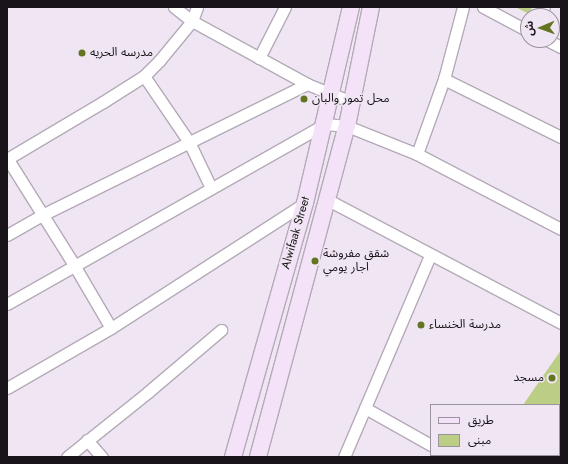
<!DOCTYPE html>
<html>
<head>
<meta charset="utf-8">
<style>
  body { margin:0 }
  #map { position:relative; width:568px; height:464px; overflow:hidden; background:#f0e6f3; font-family:Jost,"Noto Sans Arabic",sans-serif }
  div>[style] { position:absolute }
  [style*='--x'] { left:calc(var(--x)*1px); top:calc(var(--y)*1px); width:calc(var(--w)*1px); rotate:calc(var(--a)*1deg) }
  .building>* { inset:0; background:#bcce86; transform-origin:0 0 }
  .roads { filter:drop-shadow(1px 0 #b4aab7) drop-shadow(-1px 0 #b4aab7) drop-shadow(0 1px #b4aab7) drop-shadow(0 -1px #b4aab7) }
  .street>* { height:11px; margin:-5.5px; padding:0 5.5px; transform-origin:5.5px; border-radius:5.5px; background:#fff }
  .secondary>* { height:16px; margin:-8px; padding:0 8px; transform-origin:8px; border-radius:8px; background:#f4e2f9 }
  .dots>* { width:11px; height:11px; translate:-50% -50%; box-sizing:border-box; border:2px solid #f0e6f3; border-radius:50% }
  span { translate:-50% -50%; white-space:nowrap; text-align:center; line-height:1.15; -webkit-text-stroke:3px #f0e6f3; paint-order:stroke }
  .poi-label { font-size:12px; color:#181419 }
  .left { translate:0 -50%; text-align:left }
  .right { translate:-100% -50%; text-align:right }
  .street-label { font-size:12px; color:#181419 }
  .frame { position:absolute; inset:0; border:8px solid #181419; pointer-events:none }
  .legend { position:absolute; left:430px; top:404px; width:130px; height:52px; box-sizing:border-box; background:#f0e6f3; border:1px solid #9a929c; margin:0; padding:5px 7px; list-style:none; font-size:12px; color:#181419 }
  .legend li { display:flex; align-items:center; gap:8px; height:20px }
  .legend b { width:20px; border:1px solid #9a929c }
  .north { position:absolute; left:520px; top:8px; width:40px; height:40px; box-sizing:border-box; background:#f0e6f3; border:1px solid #9a929c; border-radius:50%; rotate:268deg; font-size:11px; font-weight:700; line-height:16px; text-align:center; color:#181419 }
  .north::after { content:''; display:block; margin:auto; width:14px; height:18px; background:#637422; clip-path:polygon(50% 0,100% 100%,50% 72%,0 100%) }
</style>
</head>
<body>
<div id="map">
  <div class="building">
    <i style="clip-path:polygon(515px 7px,532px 7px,529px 14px)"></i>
    <i style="clip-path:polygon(561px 350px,561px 434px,559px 438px,559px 405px,523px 405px)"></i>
    <i style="left:489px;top:455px;width:61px;height:3px"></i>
  </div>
  <div class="roads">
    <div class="street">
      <i style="--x:174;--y:7;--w:23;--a:38"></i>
      <i style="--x:192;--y:21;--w:131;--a:28.7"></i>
      <i style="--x:307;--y:84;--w:48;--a:21.8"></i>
      <i style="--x:483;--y:7;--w:51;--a:28.1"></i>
      <i style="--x:539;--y:16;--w:10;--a:-61"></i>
      <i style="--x:547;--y:40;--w:16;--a:27"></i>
      <i style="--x:259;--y:58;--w:57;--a:-63"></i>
      <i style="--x:144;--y:76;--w:80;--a:55.7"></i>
      <i style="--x:189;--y:142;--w:51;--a:64.4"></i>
      <i style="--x:444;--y:79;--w:131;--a:26.4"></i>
      <i style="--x:417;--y:154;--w:80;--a:-70.2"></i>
      <i style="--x:444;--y:79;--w:74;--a:-75.2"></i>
      <i style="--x:7;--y:158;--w:126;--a:57.9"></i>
      <i style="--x:74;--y:265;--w:73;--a:59.6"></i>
      <i style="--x:7;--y:159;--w:112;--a:-30.7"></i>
      <i style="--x:103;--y:102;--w:49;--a:-32.4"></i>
      <i style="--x:144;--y:76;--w:21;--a:-45"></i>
      <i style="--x:159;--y:61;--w:52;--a:-50.5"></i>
      <i style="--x:192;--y:21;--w:15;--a:-70"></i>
      <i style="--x:326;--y:199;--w:266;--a:27.8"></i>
      <i style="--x:7;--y:235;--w:40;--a:-29.7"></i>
      <i style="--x:42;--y:215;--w:296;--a:-26.3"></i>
      <i style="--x:7;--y:304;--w:365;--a:-29.5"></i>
      <i style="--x:325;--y:124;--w:22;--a:5"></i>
      <i style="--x:347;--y:126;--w:75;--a:21.8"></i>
      <i style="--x:417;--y:154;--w:162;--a:27.5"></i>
      <i style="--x:7;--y:388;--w:120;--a:-30"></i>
      <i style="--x:111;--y:328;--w:231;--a:-32.8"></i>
      <i style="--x:365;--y:408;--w:76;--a:29.3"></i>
      <i style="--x:87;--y:440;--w:23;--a:49"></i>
      <i style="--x:559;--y:452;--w:4;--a:-63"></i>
      <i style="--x:449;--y:455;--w:4;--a:27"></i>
      <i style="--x:67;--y:457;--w:104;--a:-38.7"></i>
      <i style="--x:148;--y:392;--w:96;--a:-40.3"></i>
      <i style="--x:344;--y:457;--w:220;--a:-66.9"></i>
    </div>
    <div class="secondary">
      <i style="--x:233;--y:457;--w:264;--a:-74.2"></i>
      <i style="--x:305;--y:203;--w:201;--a:-76.8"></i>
      <i style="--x:258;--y:457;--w:343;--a:-75"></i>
      <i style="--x:347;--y:126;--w:121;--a:-78.6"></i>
    </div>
  </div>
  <div class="dots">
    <i style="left:82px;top:53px;background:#637422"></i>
    <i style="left:304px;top:99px;background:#637422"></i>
    <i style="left:315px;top:261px;background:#637422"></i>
    <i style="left:421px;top:325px;background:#637422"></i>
    <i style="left:552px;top:378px;background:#637422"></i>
  </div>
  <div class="poi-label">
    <span class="left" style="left:90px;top:53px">مدرسه الحريه</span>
    <span class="left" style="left:312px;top:99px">محل تمور والبان</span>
    <span class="left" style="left:323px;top:261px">شقق مفروشة<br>اجار يومي</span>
    <span class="left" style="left:429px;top:325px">مدرسة الخنساء</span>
    <span class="right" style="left:544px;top:378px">مسجد</span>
  </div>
  <div class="street-label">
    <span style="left:296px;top:233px;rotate:-74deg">Alwifaak Street</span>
  </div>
  <div class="frame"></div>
  <ul class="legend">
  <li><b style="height:5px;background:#f4e2f9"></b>طريق</li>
  <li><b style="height:11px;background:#bcce86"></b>مبنى</li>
  </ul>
  <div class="north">ش</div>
</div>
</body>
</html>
